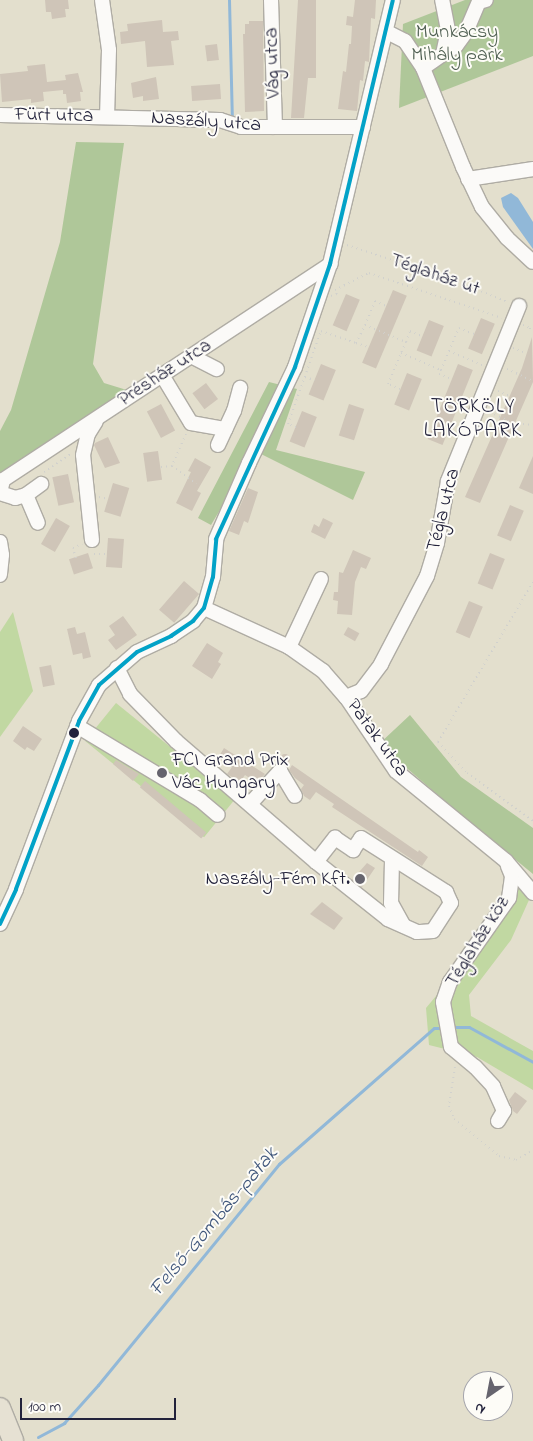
<!DOCTYPE html>
<html>
<head>
<meta charset="utf-8">
<style>
  body { margin:0 }
  #map { position:relative; width:533px; height:1441px; overflow:hidden; background:#e3dfcd; font-family:"Indie Flower",sans-serif }
  div>[style] { position:absolute }
  [style*='--x'] { left:calc(var(--x)*1px); top:calc(var(--y)*1px); width:calc(var(--w)*1px); rotate:calc(var(--a)*1deg) }
  .green>* { inset:0; background:#c1d8a2; transform-origin:0 0 }
  .forest>* { inset:0; background:#afc799 }
  .water>* { inset:0; background:#91b8d8 }
  .stream>* { height:3px; margin:-1.5px; padding:0 1.5px; transform-origin:1.5px; border-radius:1.5px; background:#91b8d8 }
  .building>* { inset:0; background:#cfc5b8; transform-origin:0 0 }
  .round { border-radius:50% }
  .path>* { height:2px; margin-top:-1px; transform-origin:0; background:repeating-linear-gradient(90deg,#d1d1cd 0 1px,transparent 0 5px) }
  .roads { filter:drop-shadow(1px 0 #afaca4) drop-shadow(-1px 0 #afaca4) drop-shadow(0 1px #afaca4) drop-shadow(0 -1px #afaca4) }
  .minor>* { height:14px; margin:-7px; padding:0 7px; transform-origin:7px; border-radius:7px; background:#fbfaf8 }
  .highway>* { height:20px; margin:-10px; padding:0 10px; transform-origin:10px; border-radius:10px; background:#e6e1d3 }
  .bus-1>* { height:4px; margin:-2px; padding:0 2px; transform-origin:2px; border-radius:2px; background:#02a2c7 }
  .dots>* { width:14px; height:14px; translate:-50% -50%; box-sizing:border-box; border:2px solid #fdfcf7; border-radius:50% }
  span { translate:-50% -50%; white-space:nowrap; text-align:center; line-height:1.15; -webkit-text-stroke:4px #fdfcf7; paint-order:stroke }
  .park-label { font-size:20px; color:#506053 }
  .street-label { font-size:20px; color:#22223b }
  .poi-label { font-size:20px; color:#22223b }
  .left { translate:0 -50%; text-align:left }
  .right { translate:-100% -50%; text-align:right }
  .neighbourhood-label { font-size:21px; color:#22223b; letter-spacing:1px }
  .water-label { font-size:21px; color:#40577c; font-style:italic }
  .north { position:absolute; left:463px; top:1371px; width:50px; height:50px; box-sizing:border-box; background:#fdfcf7; border:1px solid #a5a5ac; border-radius:50%; rotate:213deg; font-size:14px; font-weight:700; line-height:20px; text-align:center; color:#22223b }
  .north::after { content:''; display:block; margin:auto; width:18px; height:22px; background:#66646e; clip-path:polygon(50% 0,100% 100%,50% 72%,0 100%) }
  .scale { position:absolute; left:20px; top:1398px; width:156px; height:22px; box-sizing:border-box; border:2px solid #22223b; border-top:0; padding-left:6px; font-size:15px; line-height:18px; white-space:nowrap; color:#22223b; -webkit-text-stroke:4px #fdfcf7; paint-order:stroke }
</style>
</head>
<body>
<div id="map">
  <div class="green">
    <i style="clip-path:polygon(13px 612px,33px 691px,0 737px,0 632px)"></i>
    <i style="left:116px;top:703px;width:153px;height:49px;rotate:39deg"></i>
    <i style="clip-path:polygon(507px 871px,529px 900px,511px 940px,469px 995px,471px 1016px,533px 1051px,533px 1090px,477px 1057px,429px 1045px,426px 1008px,446px 984px,506px 899px)"></i>
  </div>
  <div class="forest">
    <i style="clip-path:polygon(465px 0,533px 0,533px 56px,399px 108px,403px 24px)"></i>
    <i style="clip-path:polygon(76px 142px,124px 143px,93px 364px,104px 383px,130px 391px,0 476px,0 431px,11px 410px,60px 242px)"></i>
    <i style="clip-path:polygon(269px 382px,297px 389px,276px 450px,365px 472px,353px 500px,255px 451px,211px 525px,198px 518px)"></i>
    <i style="clip-path:polygon(410px 715px,461px 777px,533px 828px,533px 874px,454px 809px,379px 744px)"></i>
  </div>
  <div class="water">
    <i style="clip-path:polygon(511px 193px,518px 198px,533px 222px,533px 249px,503px 207px,501px 198px)"></i>
  </div>
  <div class="stream">
    <i style="--x:229;--y:0;--w:120;--a:88.6"></i>
    <i style="--x:452;--y:1027;--w:17;--a:0"></i>
    <i style="--x:469;--y:1027;--w:73;--a:28.7"></i>
    <i style="--x:38;--y:1437;--w:30;--a:-28"></i>
    <i style="--x:64;--y:1423;--w:51;--a:-48.2"></i>
    <i style="--x:98;--y:1385;--w:286;--a:-50.7"></i>
    <i style="--x:279;--y:1164;--w:206;--a:-41.3"></i>
    <i style="--x:434;--y:1028;--w:10;--a:0"></i>
  </div>
  <div class="building">
    <i style="clip-path:polygon(45px 0,68px 0,69px 9px,65px 9px,66px 17px,52px 19px,51px 12px,46px 12px)"></i>
    <i style="clip-path:polygon(298px 0,316px 0,316px 78px,308px 78px,304px 118px,291px 118px)"></i>
    <i style="clip-path:polygon(355px 0,376px 0,375px 19px,371px 18px,369px 62px,365px 61px,363px 81px,360px 80px,357px 111px,338px 109px,343px 71px,346px 72px,349px 44px,351px 44px,352px 26px,346px 25px,347px 16px,353px 17px)"></i>
    <i style="clip-path:polygon(162px 20px,163px 32px,178px 31px,179px 40px,171px 41px,174px 65px,147px 67px,145px 41px,121px 44px,120px 32px,128px 31px,127px 24px)"></i>
    <i style="clip-path:polygon(249px 21px,263px 21px,264px 111px,245px 112px,243px 34px,245px 34px,245px 24px,249px 24px)"></i>
    <i style="left:217px;top:44px;width:16px;height:12px;rotate:83deg"></i>
    <i style="clip-path:polygon(45px 64px,47px 82px,66px 80px,65px 75px,78px 73px,83px 92px,80px 92px,81px 101px,67px 103px,66px 94px,63px 94px,63px 90px,43px 92px,44px 101px,31px 103px,31px 99px,2px 102px,0 74px,28px 71px,27px 66px)"></i>
    <i style="clip-path:polygon(156px 77px,159px 99px,143px 101px,143px 96px,133px 98px,131px 83px)"></i>
    <i style="left:220px;top:84px;width:15px;height:29px;rotate:86deg"></i>
    <i style="left:393px;top:290px;width:15px;height:79px;rotate:23deg"></i>
    <i style="left:346px;top:294px;width:15px;height:34px;rotate:23deg"></i>
    <i style="left:481px;top:318px;width:15px;height:33px;rotate:23deg"></i>
    <i style="left:429px;top:320px;width:16px;height:33px;rotate:22deg"></i>
    <i style="clip-path:polygon(532px 337px,533px 382px,480px 503px,465px 497px,522px 368px)"></i>
    <i style="left:321px;top:364px;width:16px;height:33px;rotate:22deg"></i>
    <i style="left:458px;top:364px;width:16px;height:81px;rotate:22deg"></i>
    <i style="left:407px;top:373px;width:16px;height:34px;rotate:22deg"></i>
    <i style="left:206px;top:383px;width:20px;height:17px;rotate:53deg"></i>
    <i style="left:161px;top:404px;width:30px;height:16px;rotate:62deg"></i>
    <i style="left:349px;top:404px;width:16px;height:33px;rotate:18deg"></i>
    <i style="left:302px;top:411px;width:16px;height:33px;rotate:22deg"></i>
    <i style="clip-path:polygon(108px 437px,120px 463px,105px 468px,94px 445px,95px 443px)"></i>
    <i style="left:158px;top:451px;width:29px;height:15px;rotate:82deg"></i>
    <i style="clip-path:polygon(533px 456px,533px 494px,519px 488px)"></i>
    <i style="clip-path:polygon(195px 458px,211px 467px,197px 491px,201px 493px,192px 511px,176px 503px,191px 472px,188px 471px)"></i>
    <i style="left:68px;top:474px;width:29px;height:16px;rotate:78deg"></i>
    <i style="left:113px;top:483px;width:17px;height:30px;rotate:17deg"></i>
    <i style="clip-path:polygon(248px 488px,258px 492px,248px 523px,244px 521px,239px 535px,229px 531px)"></i>
    <i style="left:510px;top:505px;width:15px;height:33px;rotate:23deg"></i>
    <i style="left:56px;top:518px;width:16px;height:30px;rotate:30deg"></i>
    <i style="clip-path:polygon(323px 518px,333px 523px,325px 539px,311px 532px,314px 524px,319px 527px)"></i>
    <i style="left:108px;top:538px;width:16px;height:29px;rotate:4deg"></i>
    <i style="clip-path:polygon(353px 550px,371px 558px,366px 569px,361px 567px,355px 582px,352px 615px,337px 614px,338px 601px,333px 600px,334px 592px,338px 592px,339px 572px,343px 573px)"></i>
    <i style="left:88px;top:553px;width:16px;height:20px;rotate:72deg"></i>
    <i style="left:490px;top:553px;width:16px;height:33px;rotate:22deg"></i>
    <i style="left:184px;top:581px;width:20px;height:38px;rotate:41deg"></i>
    <i style="left:469px;top:601px;width:15px;height:34px;rotate:23deg"></i>
    <i style="clip-path:polygon(123px 616px,137px 635px,116px 650px,108px 640px,115px 635px,109px 626px)"></i>
    <i style="clip-path:polygon(75px 627px,77px 634px,85px 632px,91px 657px,83px 659px,82px 653px,73px 655px,67px 629px)"></i>
    <i style="left:348px;top:627px;width:13px;height:9px;rotate:29deg"></i>
    <i style="clip-path:polygon(207px 643px,223px 653px,218px 662px,221px 664px,212px 679px,192px 666px)"></i>
    <i style="left:51px;top:665px;width:20px;height:12px;rotate:79deg"></i>
    <i style="clip-path:polygon(23px 726px,42px 739px,34px 751px,27px 747px,25px 750px,13px 741px)"></i>
    <i style="clip-path:polygon(224px 748px,235px 755px,265px 774px,257px 783px,245px 775px,240px 782px,227px 774px,232px 767px,218px 758px)"></i>
    <i class="round" style="left:280px;top:754px;width:10px;height:10px"></i>
    <i style="clip-path:polygon(116px 760px,139px 774px,133px 781px,113px 764px)"></i>
    <i style="clip-path:polygon(292px 765px,418px 852px,419px 850px,428px 857px,422px 866px,332px 807px,334px 804px,316px 792px,310px 800px,304px 796px,301px 789px,304px 785px,295px 778px,289px 770px)"></i>
    <i style="left:145px;top:781px;width:80px;height:8px;rotate:40deg"></i>
    <i style="clip-path:polygon(367px 863px,375px 868px,362px 887px,352px 880px)"></i>
    <i style="clip-path:polygon(322px 902px,343px 918px,334px 930px,310px 914px)"></i>
    <i style="clip-path:polygon(515px 1092px,527px 1101px,517px 1114px,513px 1111px,509px 1100px)"></i>
  </div>
  <div class="path">
    <i style="--x:347;--y:245;--w:117;--a:18.4"></i>
    <i style="--x:458;--y:282;--w:54;--a:21.8"></i>
    <i style="--x:331;--y:296;--w:6;--a:-18"></i>
    <i style="--x:337;--y:294;--w:4;--a:-117"></i>
    <i style="--x:335;--y:290;--w:38;--a:-27"></i>
    <i style="--x:369;--y:273;--w:140;--a:18.7"></i>
    <i style="--x:365;--y:325;--w:26;--a:-67"></i>
    <i style="--x:375;--y:301;--w:12;--a:24"></i>
    <i style="--x:523;--y:325;--w:8;--a:23"></i>
    <i style="--x:530;--y:328;--w:2;--a:90"></i>
    <i style="--x:321;--y:331;--w:37;--a:19"></i>
    <i style="--x:356;--y:343;--w:20;--a:-63"></i>
    <i style="--x:365;--y:325;--w:44;--a:22.5"></i>
    <i style="--x:406;--y:342;--w:12;--a:114"></i>
    <i style="--x:401;--y:353;--w:43;--a:23"></i>
    <i style="--x:441;--y:370;--w:21;--a:-67"></i>
    <i style="--x:449;--y:351;--w:36;--a:23"></i>
    <i style="--x:406;--y:342;--w:12;--a:-70"></i>
    <i style="--x:410;--y:331;--w:13;--a:23"></i>
    <i style="--x:356;--y:343;--w:13;--a:18"></i>
    <i style="--x:513;--y:348;--w:14;--a:21"></i>
    <i style="--x:449;--y:351;--w:25;--a:-67"></i>
    <i style="--x:459;--y:328;--w:16;--a:22"></i>
    <i style="--x:507;--y:369;--w:29;--a:25"></i>
    <i style="--x:441;--y:370;--w:4;--a:117"></i>
    <i style="--x:439;--y:374;--w:14;--a:21"></i>
    <i style="--x:305;--y:377;--w:10;--a:17"></i>
    <i style="--x:400;--y:389;--w:13;--a:-157"></i>
    <i style="--x:388;--y:384;--w:34;--a:-67"></i>
    <i style="--x:498;--y:391;--w:13;--a:23"></i>
    <i style="--x:490;--y:412;--w:25;--a:26"></i>
    <i style="--x:513;--y:423;--w:20;--a:6"></i>
    <i style="--x:296;--y:427;--w:9;--a:-159"></i>
    <i style="--x:288;--y:424;--w:99;--a:-70.5"></i>
    <i style="--x:186;--y:434;--w:35;--a:114"></i>
    <i style="--x:172;--y:466;--w:30;--a:37"></i>
    <i style="--x:161;--y:467;--w:11;--a:-5"></i>
    <i style="--x:44;--y:472;--w:32;--a:-34"></i>
    <i style="--x:99;--y:497;--w:10;--a:11"></i>
    <i style="--x:94;--y:554;--w:13;--a:0"></i>
    <i style="--x:76;--y:558;--w:10;--a:-107"></i>
    <i style="--x:73;--y:548;--w:10;--a:-24"></i>
    <i style="--x:533;--y:582;--w:186;--a:120.7"></i>
    <i style="--x:438;--y:742;--w:42;--a:46.9"></i>
    <i style="--x:467;--y:773;--w:82;--a:36"></i>
    <i style="--x:455;--y:1067;--w:39;--a:99"></i>
    <i style="--x:449;--y:1106;--w:14;--a:69"></i>
    <i style="--x:454;--y:1119;--w:58;--a:39.4"></i>
    <i style="--x:499;--y:1156;--w:17;--a:13"></i>
    <i style="--x:516;--y:1160;--w:20;--a:-30"></i>
  </div>
  <div class="roads">
    <div class="minor">
      <i style="--x:102;--y:0;--w:50;--a:82"></i>
      <i style="--x:109;--y:50;--w:67;--a:91.7"></i>
      <i style="--x:271;--y:0;--w:127;--a:88.2"></i>
      <i style="--x:387;--y:32;--w:20;--a:27"></i>
      <i style="--x:405;--y:41;--w:32;--a:56"></i>
      <i style="--x:423;--y:68;--w:107;--a:68"></i>
      <i style="--x:463;--y:167;--w:44;--a:64.6"></i>
      <i style="--x:482;--y:207;--w:40;--a:51"></i>
      <i style="--x:507;--y:238;--w:35;--a:43"></i>
      <i style="--x:443;--y:54;--w:15;--a:-32"></i>
      <i style="--x:456;--y:46;--w:17;--a:-54"></i>
      <i style="--x:466;--y:32;--w:33;--a:-67"></i>
      <i style="--x:479;--y:2;--w:7;--a:-16"></i>
      <i style="--x:423;--y:68;--w:24;--a:-35"></i>
      <i style="--x:443;--y:54;--w:25;--a:-78"></i>
      <i style="--x:448;--y:30;--w:31;--a:-101"></i>
      <i style="--x:0;--y:115;--w:220;--a:1.3"></i>
      <i style="--x:220;--y:120;--w:22;--a:18"></i>
      <i style="--x:241;--y:127;--w:122;--a:0"></i>
      <i style="--x:468;--y:179;--w:66;--a:-8.7"></i>
      <i style="--x:191;--y:356;--w:29;--a:27"></i>
      <i style="--x:162;--y:375;--w:56;--a:58.9"></i>
      <i style="--x:191;--y:423;--w:35;--a:10"></i>
      <i style="--x:218;--y:445;--w:38;--a:-65"></i>
      <i style="--x:234;--y:411;--w:24;--a:-75"></i>
      <i style="--x:3;--y:480;--w:13;--a:103"></i>
      <i style="--x:0;--y:493;--w:16;--a:18"></i>
      <i style="--x:15;--y:498;--w:11;--a:-15"></i>
      <i style="--x:26;--y:495;--w:19;--a:-36"></i>
      <i style="--x:0;--y:482;--w:396;--a:-33.4"></i>
      <i style="--x:26;--y:495;--w:30;--a:67"></i>
      <i style="--x:92;--y:540;--w:85;--a:-96"></i>
      <i style="--x:83;--y:455;--w:22;--a:-77"></i>
      <i style="--x:88;--y:434;--w:15;--a:-58"></i>
      <i style="--x:0;--y:542;--w:13;--a:81"></i>
      <i style="--x:2;--y:555;--w:20;--a:96"></i>
      <i style="--x:204;--y:608;--w:94;--a:24.6"></i>
      <i style="--x:289;--y:647;--w:42;--a:35.2"></i>
      <i style="--x:323;--y:671;--w:35;--a:49"></i>
      <i style="--x:346;--y:697;--w:89;--a:56"></i>
      <i style="--x:396;--y:771;--w:142;--a:39.3"></i>
      <i style="--x:506;--y:861;--w:42;--a:49.8"></i>
      <i style="--x:289;--y:647;--w:75;--a:-64.8"></i>
      <i style="--x:117;--y:668;--w:29;--a:63"></i>
      <i style="--x:130;--y:694;--w:66;--a:45.6"></i>
      <i style="--x:176;--y:741;--w:185;--a:40.8"></i>
      <i style="--x:316;--y:862;--w:31;--a:-52"></i>
      <i style="--x:335;--y:838;--w:22;--a:34"></i>
      <i style="--x:353;--y:850;--w:14;--a:-56"></i>
      <i style="--x:361;--y:838;--w:101;--a:32.4"></i>
      <i style="--x:446;--y:892;--w:12;--a:66"></i>
      <i style="--x:451;--y:903;--w:33;--a:123"></i>
      <i style="--x:433;--y:931;--w:16;--a:176"></i>
      <i style="--x:417;--y:932;--w:32;--a:-156"></i>
      <i style="--x:388;--y:919;--w:92;--a:-141.6"></i>
      <i style="--x:346;--y:697;--w:16;--a:-22"></i>
      <i style="--x:361;--y:691;--w:34;--a:-53"></i>
      <i style="--x:381;--y:664;--w:99;--a:-62.4"></i>
      <i style="--x:427;--y:576;--w:34;--a:-73"></i>
      <i style="--x:437;--y:543;--w:63;--a:-79.9"></i>
      <i style="--x:448;--y:481;--w:189;--a:-67.9"></i>
      <i style="--x:77;--y:726;--w:144;--a:31"></i>
      <i style="--x:200;--y:800;--w:23;--a:40"></i>
      <i style="--x:250;--y:804;--w:45;--a:-47.7"></i>
      <i style="--x:280;--y:771;--w:29;--a:59"></i>
      <i style="--x:392;--y:860;--w:43;--a:91.3"></i>
      <i style="--x:391;--y:903;--w:26;--a:61"></i>
      <i style="--x:0;--y:924;--w:38;--a:-65"></i>
      <i style="--x:16;--y:889;--w:179;--a:-69.4"></i>
      <i style="--x:79;--y:721;--w:41;--a:-60.9"></i>
      <i style="--x:99;--y:685;--w:50;--a:-41"></i>
      <i style="--x:137;--y:652;--w:38;--a:-25"></i>
      <i style="--x:171;--y:636;--w:27;--a:-34"></i>
      <i style="--x:193;--y:621;--w:17;--a:-50"></i>
      <i style="--x:204;--y:608;--w:32;--a:-74"></i>
      <i style="--x:213;--y:577;--w:38;--a:-85"></i>
      <i style="--x:216;--y:539;--w:83;--a:-66.5"></i>
      <i style="--x:249;--y:463;--w:106;--a:-64.4"></i>
      <i style="--x:295;--y:367;--w:109;--a:-71.2"></i>
      <i style="--x:330;--y:264;--w:271;--a:-76.6"></i>
      <i style="--x:498;--y:1121;--w:12;--a:-59"></i>
      <i style="--x:504;--y:1111;--w:27;--a:-114"></i>
      <i style="--x:493;--y:1086;--w:26;--a:-133"></i>
      <i style="--x:475;--y:1067;--w:31;--a:-140"></i>
      <i style="--x:451;--y:1047;--w:46;--a:-100.1"></i>
      <i style="--x:443;--y:1002;--w:21;--a:-71"></i>
      <i style="--x:450;--y:982;--w:103;--a:-54.9"></i>
      <i style="--x:509;--y:898;--w:22;--a:-82"></i>
      <i style="--x:512;--y:876;--w:11;--a:-112"></i>
    </div>
    <div class="highway">
      <i style="--x:0;--y:1408;--w:35;--a:68"></i>
    </div>
  </div>
  <div class="bus-1">
    <i style="--x:0;--y:924;--w:38;--a:-65"></i>
    <i style="--x:16;--y:889;--w:179;--a:-69.4"></i>
    <i style="--x:79;--y:721;--w:41;--a:-60.9"></i>
    <i style="--x:99;--y:685;--w:50;--a:-41"></i>
    <i style="--x:137;--y:652;--w:38;--a:-25"></i>
    <i style="--x:171;--y:636;--w:27;--a:-34"></i>
    <i style="--x:193;--y:621;--w:17;--a:-50"></i>
    <i style="--x:204;--y:608;--w:32;--a:-74"></i>
    <i style="--x:213;--y:577;--w:38;--a:-85"></i>
    <i style="--x:216;--y:539;--w:189;--a:-65.3"></i>
    <i style="--x:295;--y:367;--w:109;--a:-71.2"></i>
    <i style="--x:330;--y:264;--w:271;--a:-76.6"></i>
  </div>
  <div class="dots">
    <i style="left:74px;top:733px;background:#22223b"></i>
    <i style="left:162px;top:773px;background:#66646e"></i>
    <i style="left:360px;top:879px;background:#66646e"></i>
  </div>
  <div class="park-label">
    <span style="left:457px;top:44px">Munkácsy<br>Mihály park</span>
  </div>
  <div class="street-label">
    <span style="left:273px;top:63px;rotate:-92deg">Vág utca</span>
    <span style="left:54px;top:116px;rotate:1deg">Fürt utca</span>
    <span style="left:206px;top:122px;rotate:4deg">Naszály utca</span>
    <span style="left:435px;top:275px;rotate:19deg">Téglaház út</span>
    <span style="left:165px;top:373px;rotate:-33deg">Présház utca</span>
    <span style="left:444px;top:510px;rotate:-76deg">Tégla utca</span>
    <span style="left:377px;top:738px;rotate:54deg">Patak utca</span>
    <span style="left:478px;top:942px;rotate:-58deg">Téglaház köz</span>
  </div>
  <div class="poi-label">
    <span class="left" style="left:172px;top:772px">FCI Grand Prix<br>Vác Hungary</span>
    <span class="right" style="left:350px;top:879px">Naszály-Fém Kft.</span>
  </div>
  <div class="neighbourhood-label">
    <span style="left:473px;top:419px">TÖRKÖLY<br>LAKÓPARK</span>
  </div>
  <div class="water-label">
    <span style="left:214px;top:1222px;rotate:-50deg">Felső-Gombás-patak</span>
  </div>
  <div class="north">N</div>
  <div class="scale">100 m</div>
</div>
</body>
</html>
